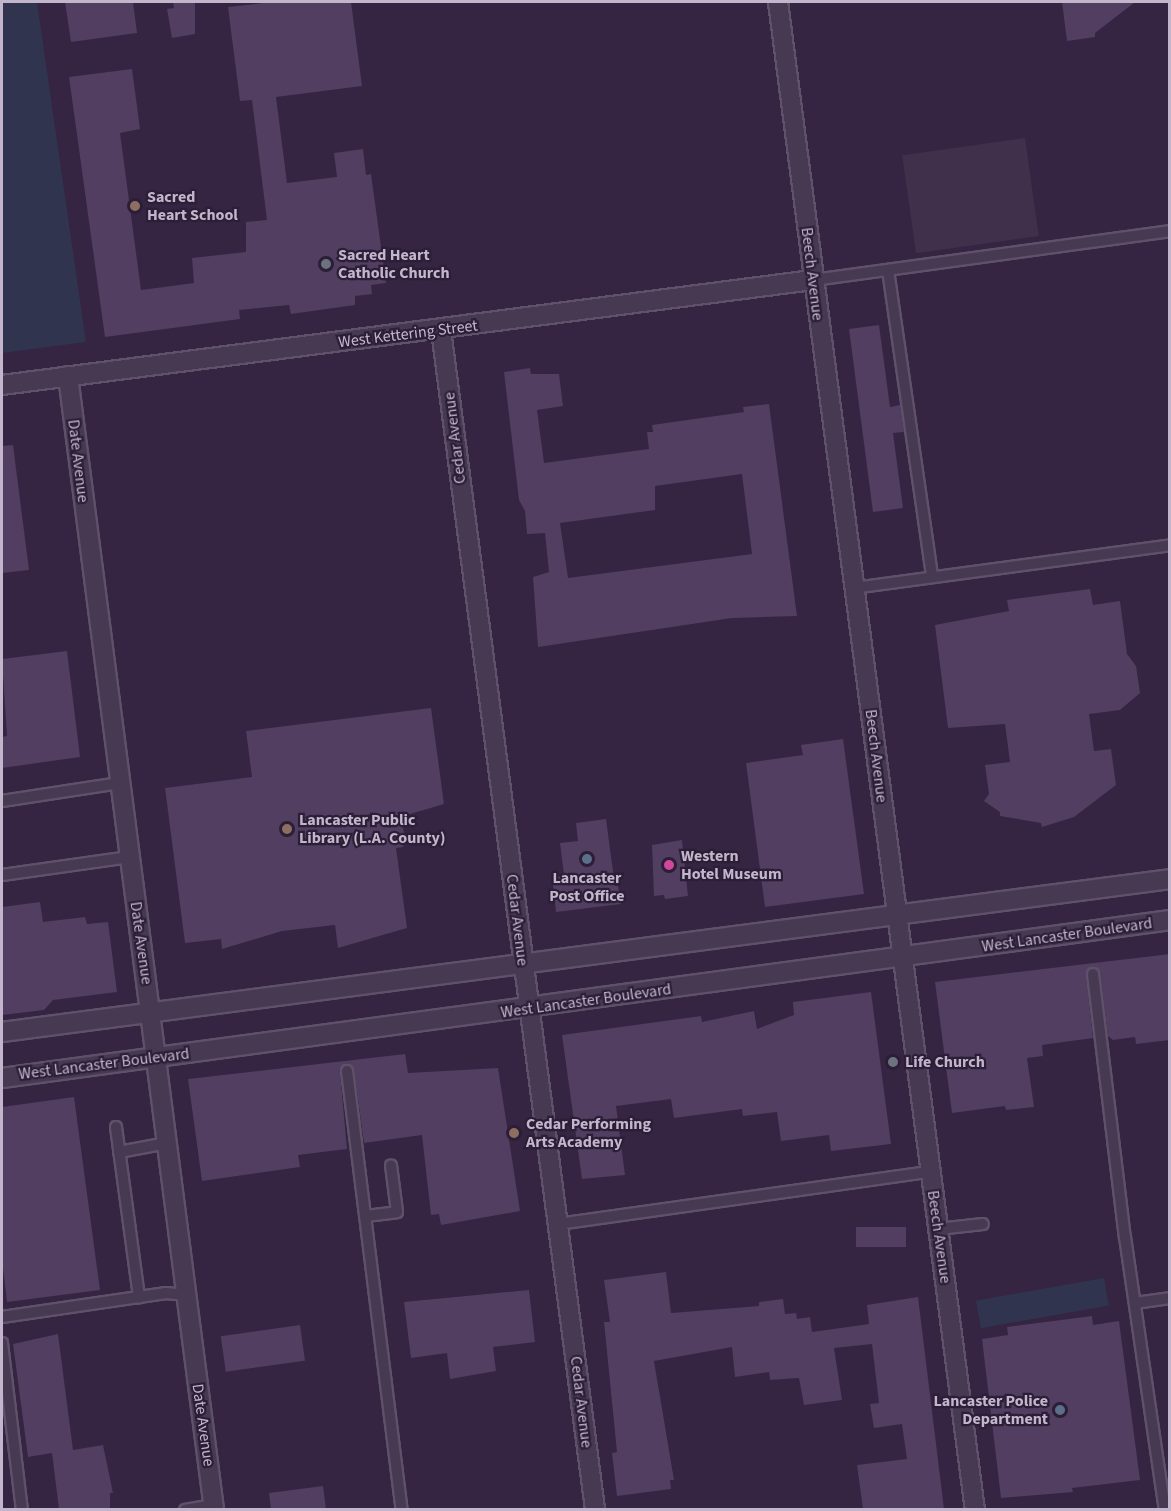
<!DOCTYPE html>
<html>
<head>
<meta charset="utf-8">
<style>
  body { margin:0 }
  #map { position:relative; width:1171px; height:1511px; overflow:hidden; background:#352442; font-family:"Source Sans 3",sans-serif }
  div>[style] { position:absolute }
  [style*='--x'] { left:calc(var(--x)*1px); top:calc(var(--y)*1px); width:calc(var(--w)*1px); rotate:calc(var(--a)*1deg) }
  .airport>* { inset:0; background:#40304c; transform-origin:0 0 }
  .green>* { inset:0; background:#31344e; transform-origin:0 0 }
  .building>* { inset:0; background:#513e60; transform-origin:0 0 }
  .roads { filter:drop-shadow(2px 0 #5f5169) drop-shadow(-2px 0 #5f5169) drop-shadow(0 2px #5f5169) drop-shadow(0 -2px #5f5169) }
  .service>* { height:10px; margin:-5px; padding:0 5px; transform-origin:5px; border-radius:5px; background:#473952 }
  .minor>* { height:18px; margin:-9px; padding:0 9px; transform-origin:9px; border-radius:9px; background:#473952 }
  .tertiary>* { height:18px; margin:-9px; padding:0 9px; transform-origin:9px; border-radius:9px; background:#473952 }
  .dots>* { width:16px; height:16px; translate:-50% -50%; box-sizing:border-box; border:3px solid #2c1e37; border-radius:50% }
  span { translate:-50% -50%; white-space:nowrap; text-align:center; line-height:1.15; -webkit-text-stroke:4.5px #2c1e37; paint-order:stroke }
  .poi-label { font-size:16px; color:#c3b6cc; font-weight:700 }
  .left { translate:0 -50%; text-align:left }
  .right { translate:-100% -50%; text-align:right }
  .street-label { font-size:16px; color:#c3b6cc }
  .frame { position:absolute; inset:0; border:3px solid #c3b6cc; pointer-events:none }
</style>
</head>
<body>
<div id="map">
  <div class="airport">
    <i style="left:1025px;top:138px;width:99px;height:124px;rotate:82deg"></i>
  </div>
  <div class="green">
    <i style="clip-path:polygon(2px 2px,37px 2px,86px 342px,2px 353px)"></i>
    <i style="left:1104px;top:1278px;width:28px;height:130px;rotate:80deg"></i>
  </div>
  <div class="building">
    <i style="clip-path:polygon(65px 2px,133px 2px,137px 33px,71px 42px)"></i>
    <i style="clip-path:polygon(173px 2px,195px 2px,195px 34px,172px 38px,167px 9px,174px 8px)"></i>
    <i style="clip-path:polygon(273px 2px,351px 2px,362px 86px,276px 97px,287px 183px,337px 177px,334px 153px,363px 149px,366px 175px,371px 174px,386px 283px,371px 285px,372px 294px,355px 296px,355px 305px,291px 314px,289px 305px,239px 310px,240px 319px,105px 337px,69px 77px,132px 69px,140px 129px,120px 133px,141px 290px,194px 283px,192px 258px,246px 252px,246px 222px,267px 220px,252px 100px,240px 101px,228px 7px)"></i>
    <i style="clip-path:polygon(1062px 2px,1135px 2px,1095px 33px,1095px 37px,1067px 41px)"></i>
    <i style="clip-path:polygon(879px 325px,890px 407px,900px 405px,904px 432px,893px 433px,903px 508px,873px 512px,849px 329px)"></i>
    <i style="clip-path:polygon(evenodd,530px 368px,531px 374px,559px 374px,563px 406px,537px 410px,544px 463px,649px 449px,647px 432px,653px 432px,652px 425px,744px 412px,743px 407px,769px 404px,797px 616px,732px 618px,538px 647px,533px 577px,549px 572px,545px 533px,527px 534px,525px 511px,519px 500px,504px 372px,530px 368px,742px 474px,752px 554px,568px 578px,560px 523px,655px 510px,655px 486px,742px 474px)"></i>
    <i style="clip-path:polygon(13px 445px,29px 570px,2px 573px,2px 446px)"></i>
    <i style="clip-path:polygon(1090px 589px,1093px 605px,1120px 601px,1127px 654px,1136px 666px,1140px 693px,1120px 710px,1089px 714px,1094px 751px,1111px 749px,1116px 785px,1074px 817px,1042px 827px,1041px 823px,1000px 816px,1000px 812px,984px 801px,989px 794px,985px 765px,1010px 762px,1005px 724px,948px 728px,935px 625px,1009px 611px,1007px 600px)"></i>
    <i style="clip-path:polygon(67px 651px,80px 757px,2px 768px,2px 737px,7px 736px,2px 659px)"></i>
    <i style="clip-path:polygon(431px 708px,444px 804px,400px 817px,406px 840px,403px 847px,396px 848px,407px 928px,338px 948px,335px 925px,282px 931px,222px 949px,221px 939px,185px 943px,165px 788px,252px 777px,246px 731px)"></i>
    <i style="clip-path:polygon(843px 739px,864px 894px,765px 907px,746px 763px,803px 755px,801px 745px)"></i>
    <i style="clip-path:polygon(606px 819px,615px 886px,618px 886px,621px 904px,556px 912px,552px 877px,564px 875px,560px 843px,578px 841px,576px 823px)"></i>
    <i style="clip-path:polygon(682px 840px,688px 896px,665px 899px,664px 895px,654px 896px,652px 845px)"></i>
    <i style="clip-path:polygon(40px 902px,43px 922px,85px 917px,87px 924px,108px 922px,117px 992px,53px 1000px,44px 1010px,2px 1015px,2px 907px)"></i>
    <i style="clip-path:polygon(1170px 954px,1170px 1040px,1136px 1044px,1135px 1037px,1113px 1040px,1108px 1036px,1100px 973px,1092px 967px,1086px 975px,1093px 1038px,1042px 1045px,1043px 1056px,1027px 1058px,1034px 1107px,1006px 1110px,1005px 1106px,952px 1113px,935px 982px)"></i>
    <i style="clip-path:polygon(871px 992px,891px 1144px,831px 1151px,829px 1135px,781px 1141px,777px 1112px,743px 1116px,742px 1109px,674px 1118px,671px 1099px,616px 1106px,625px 1175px,582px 1179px,562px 1035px,701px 1016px,702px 1022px,754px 1011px,757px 1029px,794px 1015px,793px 1002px)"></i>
    <i style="clip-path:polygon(405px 1054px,408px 1073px,498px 1068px,520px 1211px,441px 1225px,439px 1214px,431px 1215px,422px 1135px,364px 1143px,354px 1070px,347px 1064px,340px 1072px,347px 1149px,298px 1155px,300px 1167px,202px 1181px,188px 1079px)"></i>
    <i style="clip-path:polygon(74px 1097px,100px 1290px,7px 1302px,2px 1259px,2px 1107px)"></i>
    <i style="left:906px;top:1227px;width:20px;height:50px;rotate:90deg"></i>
    <i style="clip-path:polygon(666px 1272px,671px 1313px,759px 1306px,759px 1302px,783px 1299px,785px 1314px,796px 1313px,797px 1319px,810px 1317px,812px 1332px,869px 1324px,867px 1305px,918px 1297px,944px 1509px,863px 1509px,857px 1465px,907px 1459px,902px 1424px,874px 1428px,870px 1404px,879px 1403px,872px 1344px,834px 1348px,842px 1400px,804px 1405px,799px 1378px,770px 1380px,769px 1372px,735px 1377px,732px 1347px,654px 1361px,674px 1480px,670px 1480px,671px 1489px,617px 1496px,612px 1453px,617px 1452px,604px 1322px,610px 1322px,604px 1280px)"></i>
    <i style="clip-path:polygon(529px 1290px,535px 1342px,493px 1347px,496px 1371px,450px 1379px,447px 1353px,411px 1358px,404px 1302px)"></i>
    <i style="clip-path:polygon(1092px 1316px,1093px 1325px,1119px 1321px,1140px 1480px,1072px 1488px,1073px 1492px,1001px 1498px,982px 1339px,1008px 1335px,1007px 1327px)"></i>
    <i style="left:300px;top:1325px;width:36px;height:80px;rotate:82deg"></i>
    <i style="clip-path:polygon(58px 1334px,73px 1450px,103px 1445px,113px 1493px,110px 1493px,110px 1509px,59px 1509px,52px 1453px,28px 1457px,13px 1344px)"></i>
    <i style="clip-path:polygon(323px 1486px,326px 1509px,271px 1509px,269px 1493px)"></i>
  </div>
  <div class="roads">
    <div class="service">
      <i style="--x:888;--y:270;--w:310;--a:81.8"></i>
      <i style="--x:813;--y:280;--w:360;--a:-7.8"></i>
      <i style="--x:854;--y:588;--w:319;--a:-7.7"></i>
      <i style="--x:2;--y:801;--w:119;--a:-8.7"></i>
      <i style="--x:2;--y:875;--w:129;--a:-8"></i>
      <i style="--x:1093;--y:974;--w:265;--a:83.1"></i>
      <i style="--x:1125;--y:1237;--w:276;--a:81.7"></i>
      <i style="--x:347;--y:1071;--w:442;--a:82.9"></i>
      <i style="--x:116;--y:1127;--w:172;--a:82.3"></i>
      <i style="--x:119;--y:1152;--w:49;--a:-10.6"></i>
      <i style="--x:366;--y:1216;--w:31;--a:-7"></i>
      <i style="--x:397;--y:1212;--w:47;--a:-97.3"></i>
      <i style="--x:558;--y:1224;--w:376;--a:-8"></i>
      <i style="--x:938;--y:1229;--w:45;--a:-6.3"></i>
      <i style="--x:1135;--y:1303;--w:35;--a:-8"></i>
      <i style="--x:2;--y:1317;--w:166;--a:-8.3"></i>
      <i style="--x:166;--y:1293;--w:20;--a:6"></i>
      <i style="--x:2;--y:1343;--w:168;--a:83.2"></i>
      <i style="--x:185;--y:1510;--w:29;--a:-10"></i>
    </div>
    <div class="minor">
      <i style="--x:778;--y:2;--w:1521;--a:82.56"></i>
      <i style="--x:441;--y:330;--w:1190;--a:82.56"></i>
      <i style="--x:68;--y:376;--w:1143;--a:82.66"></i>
      <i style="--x:2;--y:385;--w:818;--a:-7.38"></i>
    </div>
    <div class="tertiary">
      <i style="--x:2;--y:1032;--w:1178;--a:-7.46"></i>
      <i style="--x:2;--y:1078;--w:1179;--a:-7.7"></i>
    </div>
  </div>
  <div class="dots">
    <i style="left:135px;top:206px;background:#8d6e63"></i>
    <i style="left:326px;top:264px;background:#6b7280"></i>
    <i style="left:287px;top:829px;background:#8d6e63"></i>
    <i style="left:587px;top:859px;background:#5c6f8a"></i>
    <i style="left:669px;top:865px;background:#d1479c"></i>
    <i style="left:893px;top:1062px;background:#6b7280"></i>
    <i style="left:514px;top:1133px;background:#8d6e63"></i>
    <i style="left:1060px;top:1410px;background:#5c6f8a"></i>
  </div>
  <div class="poi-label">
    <span class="left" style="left:147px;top:206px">Sacred<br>Heart School</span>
    <span class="left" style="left:338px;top:264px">Sacred Heart<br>Catholic Church</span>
    <span class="left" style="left:299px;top:829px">Lancaster Public<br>Library (L.A. County)</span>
    <span class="left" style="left:681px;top:865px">Western<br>Hotel Museum</span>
    <span style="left:587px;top:887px">Lancaster<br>Post Office</span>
    <span class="left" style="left:905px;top:1062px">Life Church</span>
    <span class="left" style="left:526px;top:1133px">Cedar Performing<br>Arts Academy</span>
    <span class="right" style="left:1048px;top:1410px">Lancaster Police<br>Department</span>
  </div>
  <div class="street-label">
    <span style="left:812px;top:274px;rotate:83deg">Beech Avenue</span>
    <span style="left:408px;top:334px;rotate:-7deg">West Kettering Street</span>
    <span style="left:455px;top:438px;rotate:-97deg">Cedar Avenue</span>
    <span style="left:78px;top:461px;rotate:83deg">Date Avenue</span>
    <span style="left:876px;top:756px;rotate:83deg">Beech Avenue</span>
    <span style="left:517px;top:920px;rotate:83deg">Cedar Avenue</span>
    <span style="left:1067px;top:935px;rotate:-8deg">West Lancaster Boulevard</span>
    <span style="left:141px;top:943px;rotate:82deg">Date Avenue</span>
    <span style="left:586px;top:1001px;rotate:-8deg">West Lancaster Boulevard</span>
    <span style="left:104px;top:1064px;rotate:-7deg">West Lancaster Boulevard</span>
    <span style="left:939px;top:1237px;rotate:82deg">Beech Avenue</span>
    <span style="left:581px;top:1402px;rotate:83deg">Cedar Avenue</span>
    <span style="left:203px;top:1425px;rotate:82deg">Date Avenue</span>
  </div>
  <div class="frame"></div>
</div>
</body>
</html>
